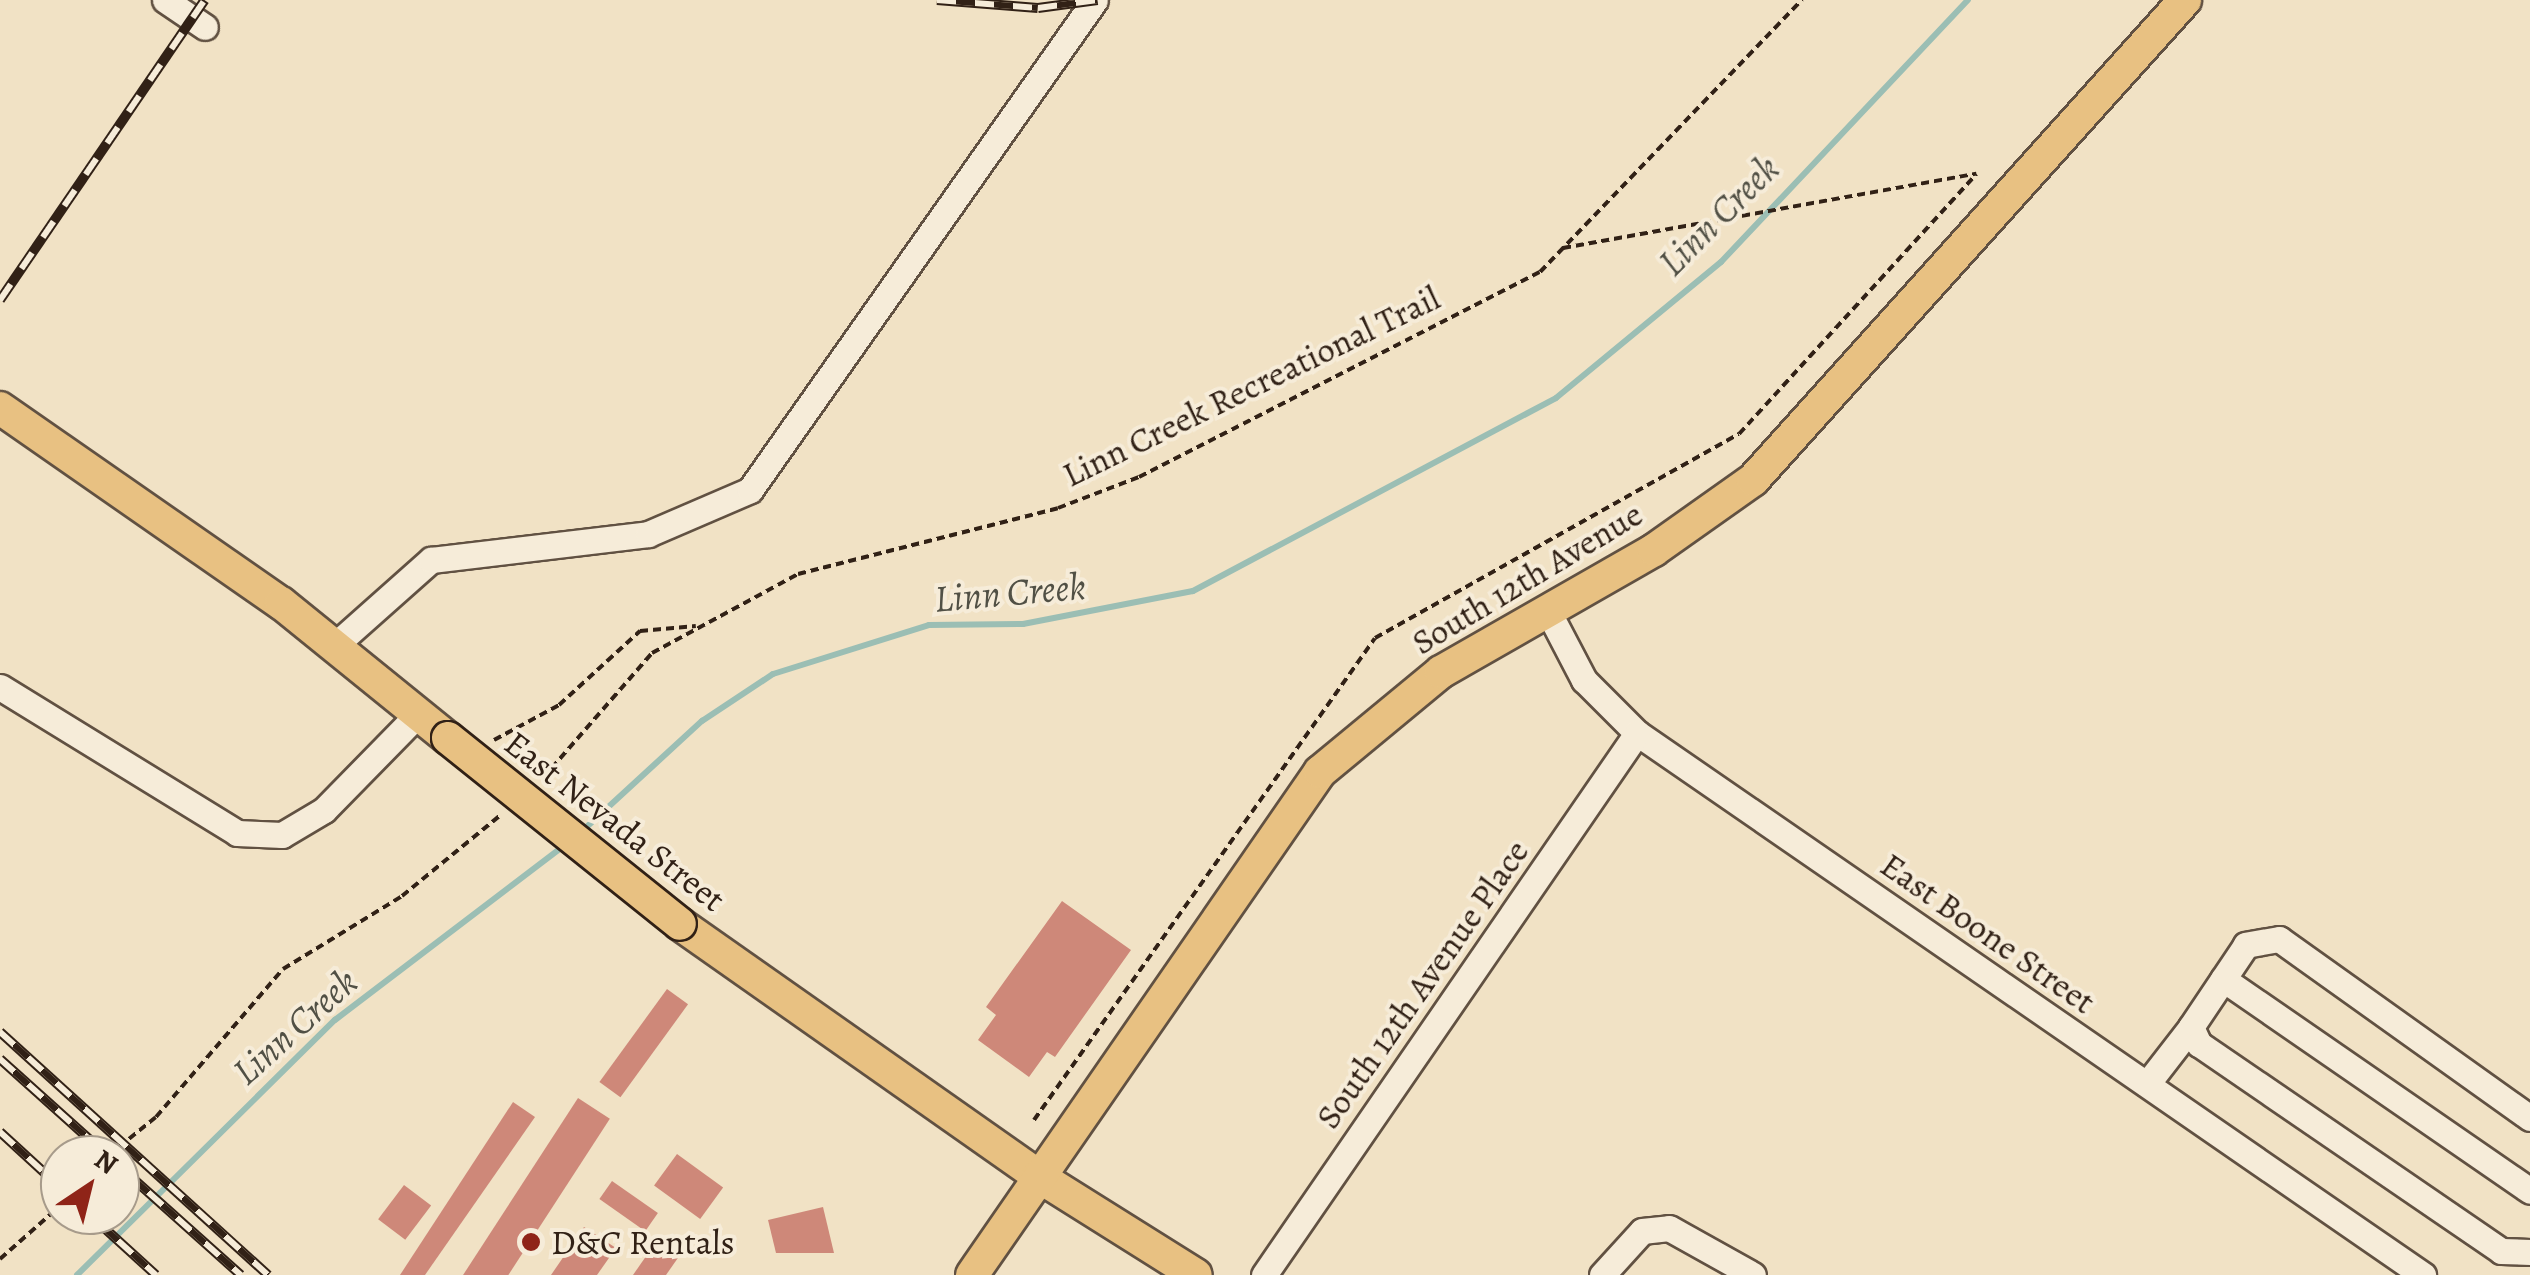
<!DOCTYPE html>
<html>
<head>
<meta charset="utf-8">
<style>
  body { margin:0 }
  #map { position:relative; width:2530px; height:1275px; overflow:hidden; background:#f1e2c5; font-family:Alegreya,serif }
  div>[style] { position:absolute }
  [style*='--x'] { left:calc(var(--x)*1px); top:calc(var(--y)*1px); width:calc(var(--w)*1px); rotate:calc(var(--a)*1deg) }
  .stream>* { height:6px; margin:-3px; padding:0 3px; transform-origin:3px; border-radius:3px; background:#9bbeb4 }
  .building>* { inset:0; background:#ce8879; transform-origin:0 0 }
  .path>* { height:4px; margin-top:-2px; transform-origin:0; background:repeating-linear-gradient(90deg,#312116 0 8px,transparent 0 13px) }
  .roads { filter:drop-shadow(2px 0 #615142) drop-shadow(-2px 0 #615142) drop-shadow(0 2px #615142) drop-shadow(0 -2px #615142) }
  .minor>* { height:25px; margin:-12.5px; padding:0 12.5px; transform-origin:12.5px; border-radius:12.5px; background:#f6ecd9 }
  .major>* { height:32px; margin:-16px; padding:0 16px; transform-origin:16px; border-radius:16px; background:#e8c182 }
  .rail>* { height:10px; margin-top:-5px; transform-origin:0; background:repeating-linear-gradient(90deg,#f6ecd9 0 19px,#312116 0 38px); box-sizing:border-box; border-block:2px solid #312116 }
  .bridges { filter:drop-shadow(2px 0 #312116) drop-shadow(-2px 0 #312116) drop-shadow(0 2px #312116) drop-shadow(0 -2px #312116) }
  .major-bridge>* { height:32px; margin:-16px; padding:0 16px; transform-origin:16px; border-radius:16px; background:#e8c182 }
  .dots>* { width:28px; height:28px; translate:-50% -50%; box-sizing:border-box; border:5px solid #f6ecd9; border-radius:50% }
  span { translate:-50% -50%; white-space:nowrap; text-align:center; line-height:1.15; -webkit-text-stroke:8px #f6ecd9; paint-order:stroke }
  .street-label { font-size:35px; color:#312116 }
  .poi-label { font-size:35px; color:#312116 }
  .left { translate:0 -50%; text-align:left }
  .water-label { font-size:38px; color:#515045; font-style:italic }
  .north { position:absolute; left:40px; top:1135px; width:100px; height:100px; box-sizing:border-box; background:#f6ecd9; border:2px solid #a79b8b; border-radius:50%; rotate:35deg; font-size:28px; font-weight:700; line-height:40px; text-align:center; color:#312116 }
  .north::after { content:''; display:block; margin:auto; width:35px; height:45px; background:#8f2418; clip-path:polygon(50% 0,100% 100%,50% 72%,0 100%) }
</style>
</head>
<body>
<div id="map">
  <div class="stream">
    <i style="--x:580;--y:833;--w:166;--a:-42.6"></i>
    <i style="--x:702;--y:721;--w:85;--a:-33.5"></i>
    <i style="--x:773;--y:674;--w:164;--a:-17.4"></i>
    <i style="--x:929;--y:625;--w:94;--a:-0.6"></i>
    <i style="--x:1023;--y:624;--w:173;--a:-11"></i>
    <i style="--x:1193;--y:591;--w:411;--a:-28"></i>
    <i style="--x:1556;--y:398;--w:214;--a:-39.5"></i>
    <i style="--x:1721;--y:262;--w:360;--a:-46.7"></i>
    <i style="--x:77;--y:1275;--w:363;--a:-44.7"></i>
    <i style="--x:335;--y:1020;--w:290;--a:-37.3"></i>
  </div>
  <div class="building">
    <i style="clip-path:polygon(1062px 901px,1131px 950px,1055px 1057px,1047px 1052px,1029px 1077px,978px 1040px,996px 1015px,986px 1007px)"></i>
    <i style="left:667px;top:989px;width:26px;height:115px;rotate:36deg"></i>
    <i style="left:578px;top:1098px;width:38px;height:214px;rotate:33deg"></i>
    <i style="clip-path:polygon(513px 1102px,535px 1117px,425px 1275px,400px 1275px)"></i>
    <i style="left:677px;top:1154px;width:57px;height:39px;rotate:36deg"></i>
    <i style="left:612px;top:1181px;width:56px;height:22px;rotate:35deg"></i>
    <i style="left:404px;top:1185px;width:34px;height:43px;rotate:37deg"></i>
    <i style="clip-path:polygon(823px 1207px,834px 1253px,776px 1253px,768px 1220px)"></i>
    <i style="clip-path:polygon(584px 1227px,616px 1248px,597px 1275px,551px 1275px)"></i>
    <i style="clip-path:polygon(658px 1239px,680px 1255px,666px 1275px,633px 1275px)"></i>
  </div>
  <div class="path">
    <i style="--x:1563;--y:248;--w:420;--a:-10.2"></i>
    <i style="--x:494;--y:740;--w:74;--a:-28.3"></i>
    <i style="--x:559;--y:705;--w:110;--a:-42.4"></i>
    <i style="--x:640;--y:631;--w:56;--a:-5.1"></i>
    <i style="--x:543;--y:778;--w:166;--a:-48.9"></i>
    <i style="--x:652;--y:653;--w:166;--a:-28.4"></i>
    <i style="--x:798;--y:574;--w:268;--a:-14.2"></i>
    <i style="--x:1058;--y:508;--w:87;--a:-20.9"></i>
    <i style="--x:1139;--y:477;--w:450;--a:-27.1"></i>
    <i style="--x:1540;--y:272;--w:378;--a:-46.1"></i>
    <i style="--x:1034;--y:1120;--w:590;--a:-54.72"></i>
    <i style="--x:1375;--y:638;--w:417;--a:-29.3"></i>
    <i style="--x:1739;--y:434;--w:352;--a:-47.6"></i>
    <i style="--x:109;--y:1155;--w:60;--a:-39"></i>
    <i style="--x:156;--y:1117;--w:195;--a:-49.4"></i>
    <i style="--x:283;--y:969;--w:140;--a:-31.5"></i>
    <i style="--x:402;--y:896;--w:129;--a:-39.4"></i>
    <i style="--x:0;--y:1259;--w:80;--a:-41.5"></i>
  </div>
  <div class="roads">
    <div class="minor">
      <i style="--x:165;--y:0;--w:48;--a:34"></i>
      <i style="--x:1549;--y:613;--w:76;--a:62.4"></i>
      <i style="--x:1584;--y:680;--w:75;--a:45"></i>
      <i style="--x:1637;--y:733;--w:955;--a:34.59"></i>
      <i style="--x:334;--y:646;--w:130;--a:-41.6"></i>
      <i style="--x:431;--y:560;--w:219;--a:-6.8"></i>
      <i style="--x:648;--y:534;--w:111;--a:-23.3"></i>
      <i style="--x:750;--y:490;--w:599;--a:-54.85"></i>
      <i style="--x:0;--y:687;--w:278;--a:31.6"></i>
      <i style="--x:237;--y:833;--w:45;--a:2.5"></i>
      <i style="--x:282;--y:835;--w:49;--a:-30.8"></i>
      <i style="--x:324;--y:810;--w:134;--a:-45.6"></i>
      <i style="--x:2223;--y:979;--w:373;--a:34.6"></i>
      <i style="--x:2147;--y:1084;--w:72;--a:-52.3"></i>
      <i style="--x:2530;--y:1118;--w:308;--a:-144.5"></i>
      <i style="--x:2279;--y:939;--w:34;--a:170"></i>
      <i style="--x:2246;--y:945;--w:99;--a:123.9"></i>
      <i style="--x:2191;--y:1027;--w:19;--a:65"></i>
      <i style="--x:2199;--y:1044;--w:366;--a:34.4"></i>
      <i style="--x:2501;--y:1251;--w:29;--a:2"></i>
      <i style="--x:1264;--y:1275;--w:658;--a:-55.46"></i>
      <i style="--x:1602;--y:1275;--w:59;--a:-47.7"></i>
      <i style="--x:1642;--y:1231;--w:27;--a:-6"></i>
      <i style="--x:1669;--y:1228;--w:96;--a:29.2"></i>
    </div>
    <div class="major">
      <i style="--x:0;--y:408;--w:342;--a:34.8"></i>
      <i style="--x:281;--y:603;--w:215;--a:39"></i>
      <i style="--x:680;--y:924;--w:438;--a:35.1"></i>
      <i style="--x:1038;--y:1176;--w:186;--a:32.1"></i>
      <i style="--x:972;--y:1275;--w:612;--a:-55.32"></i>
      <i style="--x:1320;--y:772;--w:157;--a:-39.6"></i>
      <i style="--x:1441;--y:672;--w:245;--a:-29.8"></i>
      <i style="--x:1654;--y:550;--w:121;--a:-35.3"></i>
      <i style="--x:1753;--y:480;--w:646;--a:-48.01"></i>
    </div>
  </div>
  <div class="rail">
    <i style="--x:937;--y:0;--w:101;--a:4.5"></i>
    <i style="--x:1038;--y:8;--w:60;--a:-7.7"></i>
    <i style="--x:0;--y:300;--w:363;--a:-55.7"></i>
    <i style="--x:0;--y:1032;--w:362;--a:42.2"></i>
    <i style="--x:0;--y:1059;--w:144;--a:41.9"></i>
    <i style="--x:0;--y:1132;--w:81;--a:42.5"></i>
    <i style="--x:120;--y:1167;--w:162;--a:41.8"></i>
    <i style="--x:90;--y:1215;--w:89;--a:42.3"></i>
  </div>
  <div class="bridges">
    <div class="major-bridge">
      <i style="--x:448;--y:738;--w:297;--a:38.7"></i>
    </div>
  </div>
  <div class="dots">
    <i style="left:531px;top:1242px;background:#8f2418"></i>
  </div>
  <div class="street-label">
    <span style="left:1251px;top:386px;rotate:-26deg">Linn Creek Recreational Trail</span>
    <span style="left:1527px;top:578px;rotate:-31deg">South 12th Avenue</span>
    <span style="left:615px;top:821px;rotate:38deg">East Nevada Street</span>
    <span style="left:1988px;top:933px;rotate:35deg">East Boone Street</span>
    <span style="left:1422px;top:984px;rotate:-55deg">South 12th Avenue Place</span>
  </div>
  <div class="poi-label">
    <span class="left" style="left:551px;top:1242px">D&amp;C Rentals</span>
  </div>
  <div class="water-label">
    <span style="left:1719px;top:216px;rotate:-45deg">Linn Creek</span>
    <span style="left:1010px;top:593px;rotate:-5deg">Linn Creek</span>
    <span style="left:295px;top:1027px;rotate:-42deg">Linn Creek</span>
  </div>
  <div class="north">N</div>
</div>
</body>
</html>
